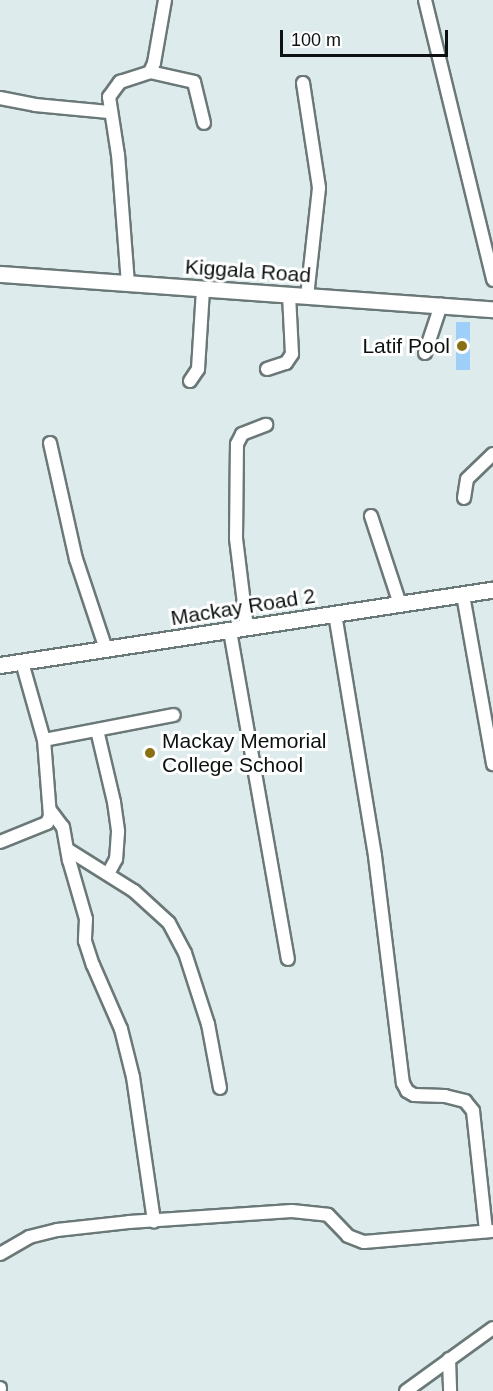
<!DOCTYPE html>
<html>
<head>
<meta charset="utf-8">
<style>
  body { margin:0 }
  #map { position:relative; width:493px; height:1391px; overflow:hidden; background:#ddebec; font-family:Arial,sans-serif }
  div>[style] { position:absolute }
  [style*='--x'] { left:calc(var(--x)*1px); top:calc(var(--y)*1px); width:calc(var(--w)*1px); rotate:calc(var(--a)*1deg) }
  .water>* { inset:0; background:#9dcff9; transform-origin:0 0 }
  .roads { filter:drop-shadow(2px 0 #6b7878) drop-shadow(-2px 0 #6b7878) drop-shadow(0 2px #6b7878) drop-shadow(0 -2px #6b7878) }
  .minor>* { height:12px; margin:-6px; padding:0 6px; transform-origin:6px; border-radius:6px; background:#fff }
  .tertiary>* { height:15px; margin:-7.5px; padding:0 7.5px; transform-origin:7.5px; border-radius:7.5px; background:#fff }
  .dots>* { width:16px; height:16px; translate:-50% -50%; box-sizing:border-box; border:3px solid #fff; border-radius:50% }
  span { translate:-50% -50%; white-space:nowrap; text-align:center; line-height:1.15; -webkit-text-stroke:6px #fff; paint-order:stroke }
  .street-label { font-size:21px; color:#0c1111 }
  .poi-label { font-size:21px; color:#0c1111 }
  .right { translate:-100% -50%; text-align:right }
  .left { translate:0 -50%; text-align:left }
  .scale { position:absolute; left:280px; top:30px; width:168px; height:27px; box-sizing:border-box; border:3px solid #0c1111; border-top:0; padding-left:8px; font-size:18px; line-height:21px; white-space:nowrap; color:#0c1111; -webkit-text-stroke:4px #fff; paint-order:stroke }
</style>
</head>
<body>
<div id="map">
  <div class="water">
    <i style="left:456px;top:322px;width:14px;height:48px"></i>
  </div>
  <div class="roads">
    <div class="minor">
      <i style="--x:425;--y:0;--w:288;--a:76.3"></i>
      <i style="--x:150;--y:72;--w:45;--a:12.8"></i>
      <i style="--x:194;--y:82;--w:42;--a:76.3"></i>
      <i style="--x:303;--y:83;--w:106;--a:81.3"></i>
      <i style="--x:319;--y:188;--w:109;--a:96.3"></i>
      <i style="--x:0;--y:98;--w:36;--a:11"></i>
      <i style="--x:35;--y:105;--w:74;--a:5.4"></i>
      <i style="--x:128;--y:284;--w:129;--a:-94.4"></i>
      <i style="--x:118;--y:155;--w:59;--a:-98.8"></i>
      <i style="--x:109;--y:97;--w:19;--a:-54"></i>
      <i style="--x:120;--y:82;--w:32;--a:-18"></i>
      <i style="--x:150;--y:72;--w:10;--a:-66"></i>
      <i style="--x:154;--y:63;--w:64;--a:-80.1"></i>
      <i style="--x:425;--y:353;--w:51;--a:-71.6"></i>
      <i style="--x:267;--y:369;--w:20;--a:-18"></i>
      <i style="--x:286;--y:363;--w:11;--a:-56"></i>
      <i style="--x:292;--y:354;--w:59;--a:-92.9"></i>
      <i style="--x:190;--y:381;--w:14;--a:-56"></i>
      <i style="--x:198;--y:369;--w:80;--a:-86.4"></i>
      <i style="--x:50;--y:443;--w:119;--a:77.4"></i>
      <i style="--x:76;--y:559;--w:95;--a:71.6"></i>
      <i style="--x:464;--y:498;--w:19;--a:-81"></i>
      <i style="--x:467;--y:479;--w:36;--a:-44"></i>
      <i style="--x:371;--y:516;--w:93;--a:71.8"></i>
      <i style="--x:463;--y:595;--w:172;--a:79.9"></i>
      <i style="--x:335;--y:614;--w:245;--a:80.6"></i>
      <i style="--x:375;--y:856;--w:229;--a:83"></i>
      <i style="--x:403;--y:1083;--w:9;--a:63"></i>
      <i style="--x:407;--y:1091;--w:8;--a:30"></i>
      <i style="--x:414;--y:1095;--w:31;--a:2"></i>
      <i style="--x:445;--y:1096;--w:21;--a:14"></i>
      <i style="--x:465;--y:1101;--w:13;--a:51"></i>
      <i style="--x:473;--y:1111;--w:121;--a:83.8"></i>
      <i style="--x:247;--y:628;--w:91;--a:-97"></i>
      <i style="--x:236;--y:538;--w:94;--a:-89.4"></i>
      <i style="--x:237;--y:444;--w:11;--a:-63"></i>
      <i style="--x:242;--y:434;--w:26;--a:-21"></i>
      <i style="--x:230;--y:631;--w:333;--a:80"></i>
      <i style="--x:97;--y:730;--w:74;--a:76.7"></i>
      <i style="--x:114;--y:802;--w:30;--a:82"></i>
      <i style="--x:118;--y:832;--w:27;--a:94"></i>
      <i style="--x:116;--y:859;--w:17;--a:118"></i>
      <i style="--x:44;--y:740;--w:132;--a:-10.9"></i>
      <i style="--x:50;--y:810;--w:21;--a:53"></i>
      <i style="--x:63;--y:827;--w:34;--a:80"></i>
      <i style="--x:69;--y:860;--w:61;--a:73.9"></i>
      <i style="--x:86;--y:919;--w:22;--a:93"></i>
      <i style="--x:85;--y:941;--w:25;--a:72"></i>
      <i style="--x:93;--y:965;--w:70;--a:66.4"></i>
      <i style="--x:121;--y:1029;--w:49;--a:76"></i>
      <i style="--x:133;--y:1077;--w:146;--a:81.7"></i>
      <i style="--x:0;--y:842;--w:51;--a:-22"></i>
      <i style="--x:47;--y:823;--w:8;--a:-67"></i>
      <i style="--x:50;--y:816;--w:76;--a:-94.5"></i>
      <i style="--x:44;--y:740;--w:81;--a:-105.8"></i>
      <i style="--x:67;--y:849;--w:79;--a:32.1"></i>
      <i style="--x:134;--y:891;--w:47;--a:42.4"></i>
      <i style="--x:169;--y:923;--w:34;--a:62"></i>
      <i style="--x:185;--y:953;--w:75;--a:72.1"></i>
      <i style="--x:208;--y:1024;--w:65;--a:79.4"></i>
      <i style="--x:0;--y:1254;--w:34;--a:-30"></i>
      <i style="--x:29;--y:1237;--w:29;--a:-14"></i>
      <i style="--x:57;--y:1230;--w:72;--a:-6.3"></i>
      <i style="--x:129;--y:1222;--w:163;--a:-3.9"></i>
      <i style="--x:292;--y:1211;--w:36;--a:6"></i>
      <i style="--x:328;--y:1215;--w:29;--a:46"></i>
      <i style="--x:348;--y:1236;--w:17;--a:21"></i>
      <i style="--x:364;--y:1242;--w:128;--a:-4.9"></i>
      <i style="--x:449;--y:1359;--w:32;--a:88"></i>
      <i style="--x:0;--y:1389;--w:1;--a:-90"></i>
      <i style="--x:406;--y:1391;--w:107;--a:-35.9"></i>
    </div>
    <div class="tertiary">
      <i style="--x:0;--y:274;--w:494;--a:4.1"></i>
      <i style="--x:0;--y:665;--w:499;--a:-8.7"></i>
    </div>
  </div>
  <div class="dots">
    <i style="left:462px;top:346px;background:#897012"></i>
    <i style="left:150px;top:753px;background:#897012"></i>
  </div>
  <div class="street-label">
    <span style="left:248px;top:271px;rotate:4deg">Kiggala Road</span>
    <span style="left:243px;top:607px;rotate:-9deg">Mackay Road 2</span>
  </div>
  <div class="poi-label">
    <span class="right" style="left:450px;top:346px">Latif Pool</span>
    <span class="left" style="left:162px;top:753px">Mackay Memorial<br>College School</span>
  </div>
  <div class="scale">100 m</div>
</div>
</body>
</html>
